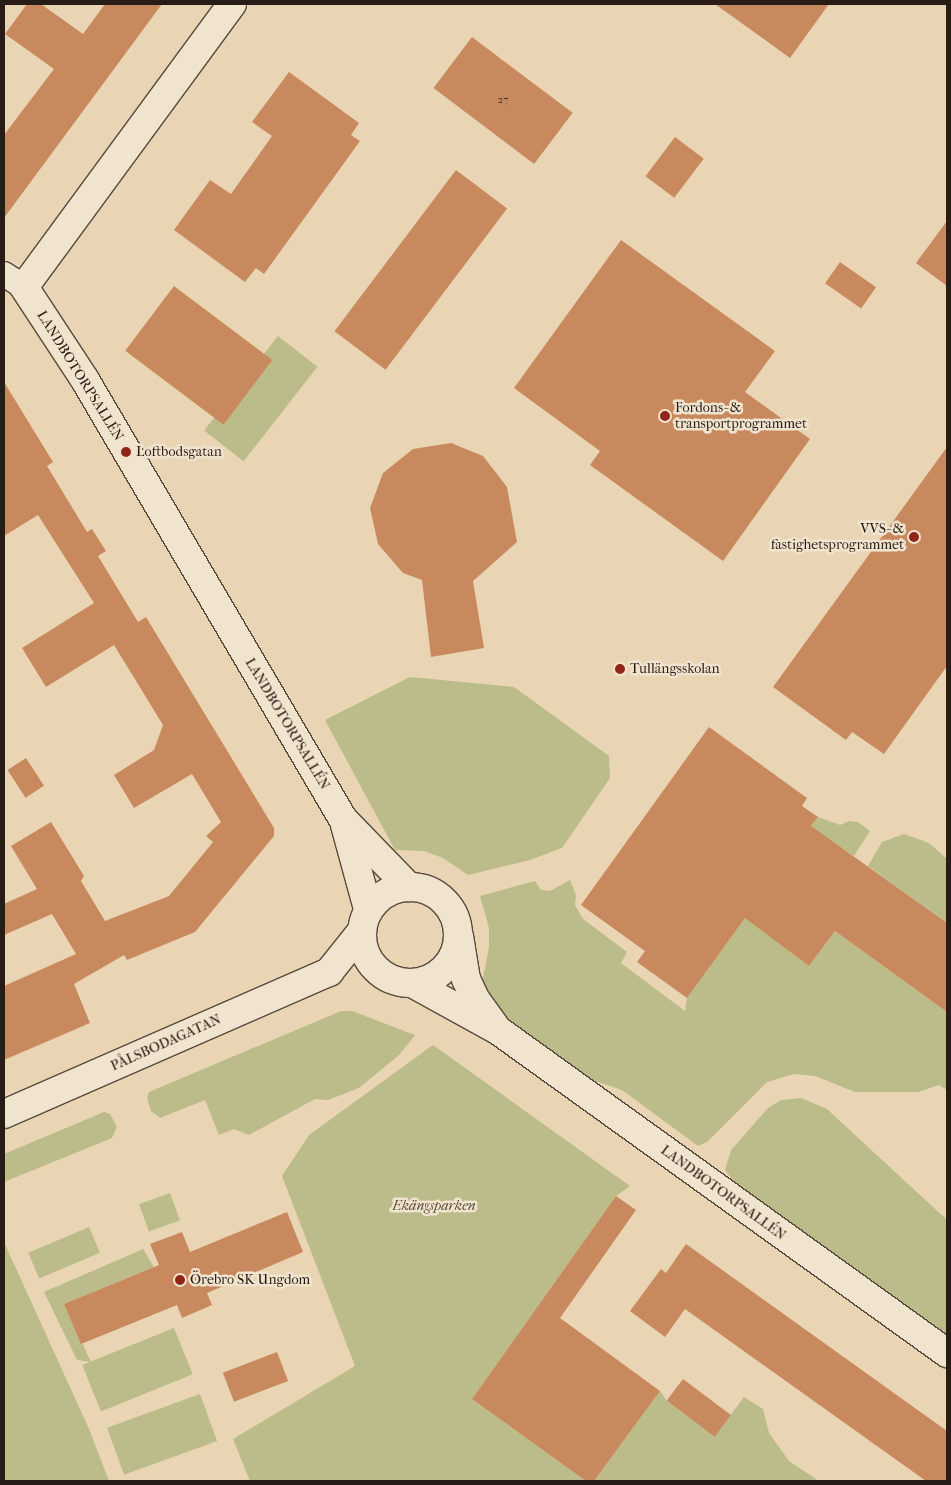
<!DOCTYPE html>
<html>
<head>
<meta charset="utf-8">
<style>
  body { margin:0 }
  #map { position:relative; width:951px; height:1485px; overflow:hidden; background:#e9d5b3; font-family:"IM FELL French Canon",serif }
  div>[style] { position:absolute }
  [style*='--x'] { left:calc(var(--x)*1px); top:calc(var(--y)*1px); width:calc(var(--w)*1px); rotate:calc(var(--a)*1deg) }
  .green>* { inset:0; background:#bbbc89; transform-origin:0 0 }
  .building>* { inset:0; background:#c9895e; transform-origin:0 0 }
  .roads { filter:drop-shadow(1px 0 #584a3d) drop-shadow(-1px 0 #584a3d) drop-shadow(0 1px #584a3d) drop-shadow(0 -1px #584a3d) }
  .minor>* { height:24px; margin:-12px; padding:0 12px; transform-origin:12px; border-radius:12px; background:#f1e4ce }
  .tertiary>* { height:28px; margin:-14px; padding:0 14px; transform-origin:14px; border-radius:14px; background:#f1e4ce }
  .tertiary>.ring { margin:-14px; padding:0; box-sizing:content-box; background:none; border:28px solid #f1e4ce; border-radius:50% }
  .dots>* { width:14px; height:14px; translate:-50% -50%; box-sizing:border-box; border:2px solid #f1e4ce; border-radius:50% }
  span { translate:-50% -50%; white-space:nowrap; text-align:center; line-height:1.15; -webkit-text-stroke:5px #f1e4ce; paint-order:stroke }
  .number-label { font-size:11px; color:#503728 }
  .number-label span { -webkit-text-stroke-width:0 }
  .street-label { font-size:14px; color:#271c16 }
  .poi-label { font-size:14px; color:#271c16 }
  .left { translate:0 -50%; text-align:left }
  .right { translate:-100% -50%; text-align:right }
  .park-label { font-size:14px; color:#534c38; font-style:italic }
  .frame { position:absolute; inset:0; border:5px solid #271c16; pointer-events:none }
</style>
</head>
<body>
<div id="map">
  <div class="green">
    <i style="left:278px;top:336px;width:50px;height:120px;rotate:38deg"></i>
    <i style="clip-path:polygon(410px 677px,514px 687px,609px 756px,610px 778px,562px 848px,530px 860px,468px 875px,443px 858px,424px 851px,395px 850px,325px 720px)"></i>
    <i style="clip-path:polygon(818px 817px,840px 825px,849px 821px,858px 822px,870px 831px,854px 856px,842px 848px,775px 940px,809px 966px,835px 931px,947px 1012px,947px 1090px,939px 1085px,918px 1092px,855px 1092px,815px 1076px,794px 1074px,767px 1082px,707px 1142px,698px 1146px,622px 1090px,592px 1080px,495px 1011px,482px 983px,489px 947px,489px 928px,480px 896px,535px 881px,541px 890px,550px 891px,570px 880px,576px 895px,575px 905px,583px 919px,627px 952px,621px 963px,685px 1011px,687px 998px)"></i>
    <i style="clip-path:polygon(904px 834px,929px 843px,947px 859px,947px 923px,868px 866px,882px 842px)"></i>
    <i style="clip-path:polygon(341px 1011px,352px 1011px,415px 1035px,399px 1055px,359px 1088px,328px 1100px,315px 1099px,249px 1135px,234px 1129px,219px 1135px,205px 1100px,160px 1118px,151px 1111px,147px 1098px,149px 1092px)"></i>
    <i style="clip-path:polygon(433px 1045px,630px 1186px,616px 1196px,472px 1399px,586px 1481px,250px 1481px,233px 1439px,355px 1366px,282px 1176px,309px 1135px)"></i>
    <i style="clip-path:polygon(801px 1098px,827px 1109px,947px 1220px,947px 1338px,737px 1186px,725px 1170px,731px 1150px,768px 1108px,781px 1100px)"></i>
    <i style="clip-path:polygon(104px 1112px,110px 1114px,117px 1127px,112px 1138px,4px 1182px,4px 1154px)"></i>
    <i style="left:170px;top:1193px;width:29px;height:33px;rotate:70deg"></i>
    <i style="left:89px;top:1227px;width:28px;height:66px;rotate:67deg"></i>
    <i style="clip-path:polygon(4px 1242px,89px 1429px,109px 1481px,4px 1481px)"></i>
    <i style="clip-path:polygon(143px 1249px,154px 1267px,64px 1304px,91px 1362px,77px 1360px,44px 1292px)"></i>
    <i style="left:174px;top:1328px;width:50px;height:99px;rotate:68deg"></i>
    <i style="clip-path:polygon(660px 1391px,667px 1401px,715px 1436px,744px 1397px,763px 1409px,769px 1433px,789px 1461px,819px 1481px,594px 1481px)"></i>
    <i style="left:200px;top:1394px;width:50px;height:99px;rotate:70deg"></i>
  </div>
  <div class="building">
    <i style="clip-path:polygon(27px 4px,41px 4px,83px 34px,105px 4px,162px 4px,4px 218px,4px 135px,54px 69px,5px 34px)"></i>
    <i style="clip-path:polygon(715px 4px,829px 4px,790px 58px)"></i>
    <i style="left:472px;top:37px;width:126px;height:64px;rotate:37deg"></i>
    <i style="clip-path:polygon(289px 72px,359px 123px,351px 135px,360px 141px,264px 274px,256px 268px,245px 282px,174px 230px,210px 180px,231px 194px,272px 136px,252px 122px)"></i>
    <i style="left:675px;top:137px;width:36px;height:49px;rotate:37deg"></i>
    <i style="left:456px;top:170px;width:64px;height:202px;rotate:37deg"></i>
    <i style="clip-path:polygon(947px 221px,947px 286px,916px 263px)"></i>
    <i style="clip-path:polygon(621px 240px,775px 351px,745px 392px,810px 439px,723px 561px,590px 465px,600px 451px,514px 388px)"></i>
    <i style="left:840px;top:262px;width:44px;height:26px;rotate:35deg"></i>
    <i style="left:174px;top:286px;width:123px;height:81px;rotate:37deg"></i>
    <i style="clip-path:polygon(4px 382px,53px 462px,47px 466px,87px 532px,92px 529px,106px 551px,98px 556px,138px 622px,146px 617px,274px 828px,274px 836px,195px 932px,127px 960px,124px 955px,74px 984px,90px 1023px,4px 1060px,4px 986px,76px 954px,52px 914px,4px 935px,4px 904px,37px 889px,11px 846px,51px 822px,84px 876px,81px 881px,105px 921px,169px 896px,213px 842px,206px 836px,221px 822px,192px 774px,134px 808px,114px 775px,154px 750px,163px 725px,114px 645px,46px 687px,22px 648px,94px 603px,38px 515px,4px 536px)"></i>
    <i style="clip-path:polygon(451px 443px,483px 456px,507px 487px,517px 542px,473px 581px,484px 648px,431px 657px,422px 580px,403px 573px,378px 544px,370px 508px,383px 473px,413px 449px)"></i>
    <i style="clip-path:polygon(947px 447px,947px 666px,884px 754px,852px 732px,846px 740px,773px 687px)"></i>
    <i style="clip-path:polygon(709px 727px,807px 798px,802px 806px,818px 817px,811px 826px,947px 923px,947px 1012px,835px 931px,809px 966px,745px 918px,687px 998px,637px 962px,645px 951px,581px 905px)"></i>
    <i style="left:26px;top:758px;width:33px;height:22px;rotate:57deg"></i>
    <i style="clip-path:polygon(616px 1196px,636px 1210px,560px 1318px,660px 1391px,594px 1481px,586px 1481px,472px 1399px)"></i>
    <i style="clip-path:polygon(287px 1212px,303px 1252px,207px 1293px,212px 1305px,182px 1318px,177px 1305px,81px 1344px,64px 1304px,159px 1265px,150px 1244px,182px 1232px,190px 1252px)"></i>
    <i style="clip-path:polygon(686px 1244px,947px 1431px,947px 1481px,926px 1481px,685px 1309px,665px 1337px,630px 1311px,661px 1269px,666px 1273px)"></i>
    <i style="left:277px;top:1352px;width:31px;height:58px;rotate:69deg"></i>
    <i style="left:683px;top:1379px;width:60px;height:27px;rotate:37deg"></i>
  </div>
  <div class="roads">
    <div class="minor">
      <i style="--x:4;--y:274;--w:24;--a:33"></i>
    </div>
    <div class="tertiary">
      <i style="--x:232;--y:4;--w:351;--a:126.3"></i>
      <i style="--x:24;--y:287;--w:111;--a:56.7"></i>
      <i style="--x:85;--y:380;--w:509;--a:59.56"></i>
      <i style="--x:343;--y:819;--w:95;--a:45.9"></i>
      <i style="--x:345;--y:825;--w:87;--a:74.7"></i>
      <i class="ring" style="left:362px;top:887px;width:68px;height:68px"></i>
      <i style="--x:459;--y:936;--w:44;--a:80.8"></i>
      <i style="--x:466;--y:979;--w:23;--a:65"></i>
      <i style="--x:476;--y:1000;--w:32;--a:54"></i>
      <i style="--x:412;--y:983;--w:99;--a:28.9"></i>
      <i style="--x:499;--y:1031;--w:552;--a:35.71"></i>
      <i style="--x:4;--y:1114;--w:355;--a:-23.6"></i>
      <i style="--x:329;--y:972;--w:51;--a:-51.3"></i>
    </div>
  </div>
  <div class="dots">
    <i style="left:665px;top:416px;background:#8f2418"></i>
    <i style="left:126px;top:452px;background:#8f2418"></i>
    <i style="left:914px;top:537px;background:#8f2418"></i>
    <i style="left:620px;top:669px;background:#8f2418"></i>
    <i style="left:180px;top:1280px;background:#8f2418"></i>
  </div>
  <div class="number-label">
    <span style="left:503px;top:100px">27</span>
  </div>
  <div class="street-label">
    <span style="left:80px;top:376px;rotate:58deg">LANDBOTORPSALLÉN</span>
    <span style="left:287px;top:724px;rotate:59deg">LANDBOTORPSALLÉN</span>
    <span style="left:166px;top:1043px;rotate:-24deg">PÅLSBODAGATAN</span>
    <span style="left:723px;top:1193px;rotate:36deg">LANDBOTORPSALLÉN</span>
  </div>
  <div class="poi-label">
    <span class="left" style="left:675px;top:416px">Fordons- &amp;<br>transportprogrammet</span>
    <span class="left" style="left:136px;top:452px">Loftbodsgatan</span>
    <span class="right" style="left:904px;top:537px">VVS- &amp;<br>fastighetsprogrammet</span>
    <span class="left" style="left:630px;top:669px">Tullängsskolan</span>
    <span class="left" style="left:190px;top:1280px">Örebro SK Ungdom</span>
  </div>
  <div class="park-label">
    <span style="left:434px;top:1206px">Ekängsparken</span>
  </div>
  <div class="frame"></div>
</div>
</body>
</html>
